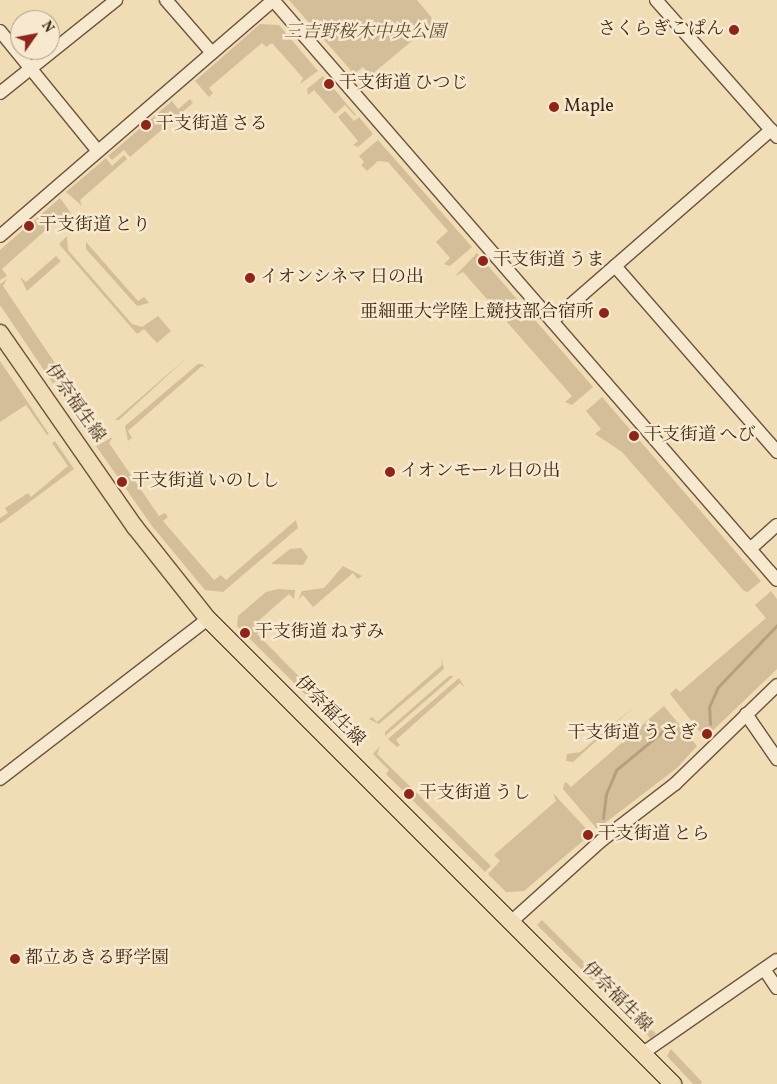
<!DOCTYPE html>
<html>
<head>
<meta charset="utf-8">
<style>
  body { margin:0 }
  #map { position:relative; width:777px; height:1084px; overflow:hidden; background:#f1ddb5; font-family:Vollkorn,"Noto Serif JP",serif }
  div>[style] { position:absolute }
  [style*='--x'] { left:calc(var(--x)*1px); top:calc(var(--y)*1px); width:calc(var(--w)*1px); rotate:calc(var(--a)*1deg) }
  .green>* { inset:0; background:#d3be99; transform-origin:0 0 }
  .stream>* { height:3px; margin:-1.5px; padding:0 1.5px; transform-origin:1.5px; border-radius:1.5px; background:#b59f7e }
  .roads { filter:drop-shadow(1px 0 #6d543c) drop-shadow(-1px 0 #6d543c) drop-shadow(0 1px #6d543c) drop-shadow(0 -1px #6d543c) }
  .minor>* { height:12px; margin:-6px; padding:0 6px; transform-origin:6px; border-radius:6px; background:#f6e9cf }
  .major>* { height:16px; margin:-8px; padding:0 8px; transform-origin:8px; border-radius:8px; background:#f1ddb5 }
  .dots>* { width:14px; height:14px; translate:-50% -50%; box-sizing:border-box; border:2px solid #f6e9cf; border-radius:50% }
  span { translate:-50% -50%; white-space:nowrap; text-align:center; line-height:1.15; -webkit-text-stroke:5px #f6e9cf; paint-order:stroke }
  .poi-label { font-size:18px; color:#412713 }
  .right { translate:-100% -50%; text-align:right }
  .left { translate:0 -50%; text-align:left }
  .park-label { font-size:18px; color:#664d34; font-style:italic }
  .street-label { font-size:18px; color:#412713 }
  .north { position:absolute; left:10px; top:10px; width:50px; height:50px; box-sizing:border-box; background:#f6e9cf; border:1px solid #ae9b84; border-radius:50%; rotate:57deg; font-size:14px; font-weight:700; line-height:20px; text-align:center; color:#412713 }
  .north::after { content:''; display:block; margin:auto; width:18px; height:22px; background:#8f2418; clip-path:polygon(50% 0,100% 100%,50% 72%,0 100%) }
</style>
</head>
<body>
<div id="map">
  <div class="green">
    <i style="clip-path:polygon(289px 0,417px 0,432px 18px,432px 24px,370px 76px,363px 67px,354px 74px)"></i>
    <i style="clip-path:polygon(260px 24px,279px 25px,318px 71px,300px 84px,303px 78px,272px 43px,266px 47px,262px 43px,209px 88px,213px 93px,209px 97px,195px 81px)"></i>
    <i style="clip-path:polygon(323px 76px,356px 115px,355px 116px,345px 105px,335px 114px,314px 90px,308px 95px,307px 89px)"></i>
    <i style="clip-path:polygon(190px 99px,193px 103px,130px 157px,124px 150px,112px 160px,108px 156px,172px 101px,178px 109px)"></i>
    <i style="clip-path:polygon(345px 111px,354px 121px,359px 117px,373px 134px,358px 147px,353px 145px,358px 141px,338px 117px)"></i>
    <i style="clip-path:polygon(378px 140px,472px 247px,450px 266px,444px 264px,450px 258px,436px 242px,448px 231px,388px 162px,378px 161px,367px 171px,361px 165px,364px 162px,359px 156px)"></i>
    <i style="clip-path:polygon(124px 155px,127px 159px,80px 200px,82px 206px,66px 192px,106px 158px,112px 166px)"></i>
    <i style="clip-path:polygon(60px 198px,73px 216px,66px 212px,2px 269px,7px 276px,0 280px,0 250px)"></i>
    <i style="clip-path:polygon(67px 236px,68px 250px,132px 324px,142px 327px,158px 316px,171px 331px,157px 343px,144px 329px,137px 334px,59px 244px)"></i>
    <i style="clip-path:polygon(86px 242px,138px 301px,144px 297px,149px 303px,137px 306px,86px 249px)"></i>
    <i style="clip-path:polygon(477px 253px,593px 387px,572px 405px,565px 402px,572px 396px,463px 272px,455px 276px)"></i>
    <i style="clip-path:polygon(56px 256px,61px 261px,27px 291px,20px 277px,26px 282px)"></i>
    <i style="clip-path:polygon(7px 279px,3px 286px,98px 427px,87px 434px,0 305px,0 284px)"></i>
    <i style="clip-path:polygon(191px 354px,119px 420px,115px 420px)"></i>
    <i style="clip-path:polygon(0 361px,21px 392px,49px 434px,47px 435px,26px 405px,0 422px)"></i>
    <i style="clip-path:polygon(198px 364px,202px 364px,207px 369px,202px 366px,128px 431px,132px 438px,128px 441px,125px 426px)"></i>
    <i style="clip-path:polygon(602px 397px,761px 581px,748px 592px,744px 591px,622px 452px,595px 434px,601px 429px,586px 411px)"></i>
    <i style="clip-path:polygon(113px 437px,109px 443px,159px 516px,165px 513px,168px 517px,163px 521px,214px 580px,221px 575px,226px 580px,296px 520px,294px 513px,298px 528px,223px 592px,205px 590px,152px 526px,96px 446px)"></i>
    <i style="clip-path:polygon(55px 441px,74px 469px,0 524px,0 518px,8px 513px,5px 508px,28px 493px,31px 497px,68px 466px,52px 443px)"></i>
    <i style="clip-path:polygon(301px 548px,308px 557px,303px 565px,271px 564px,290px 549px)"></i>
    <i style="clip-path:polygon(343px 566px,362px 576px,358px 579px,353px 573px,313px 607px,303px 595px,298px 600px,302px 591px,324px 588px)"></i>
    <i style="clip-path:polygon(278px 589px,295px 590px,294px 599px,289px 594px,257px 622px,262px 628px,257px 634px,359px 737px,368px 735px,359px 748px,237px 626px,238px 616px,266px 592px)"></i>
    <i style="clip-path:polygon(771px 591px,777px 599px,777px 669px,705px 738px,670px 694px,676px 688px,680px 692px,766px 618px,755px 605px)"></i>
    <i style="clip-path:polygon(441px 657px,444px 669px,379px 724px,369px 719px,372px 717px,377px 722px,442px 665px)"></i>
    <i style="clip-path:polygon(449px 676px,454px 676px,385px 736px,385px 732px)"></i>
    <i style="clip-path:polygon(459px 678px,465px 688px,460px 683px,396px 740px,400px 745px,397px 747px,388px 739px)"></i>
    <i style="clip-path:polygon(635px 706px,573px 762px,566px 761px,567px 754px,580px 752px)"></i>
    <i style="clip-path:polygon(664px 706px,697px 746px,677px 768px,597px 829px,563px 789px,564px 784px,566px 782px,571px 787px)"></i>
    <i style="clip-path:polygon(380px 746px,377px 754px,491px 866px,485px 872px,386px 774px,389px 770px,373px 754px)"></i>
    <i style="clip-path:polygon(553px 793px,591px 834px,524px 891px,506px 892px,488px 874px,500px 861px,494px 855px,556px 801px)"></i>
    <i style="left:542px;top:920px;width:161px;height:7px;rotate:45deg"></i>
    <i style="clip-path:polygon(671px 1049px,702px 1082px,701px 1084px,693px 1084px,667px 1056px)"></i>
  </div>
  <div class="stream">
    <i style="--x:710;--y:724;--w:17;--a:-93"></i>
    <i style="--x:709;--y:707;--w:22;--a:-66"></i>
    <i style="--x:718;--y:687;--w:86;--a:-46.4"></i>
    <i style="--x:603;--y:818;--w:24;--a:-83"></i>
    <i style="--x:606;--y:794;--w:26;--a:-67"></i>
    <i style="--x:616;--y:770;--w:67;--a:-39.6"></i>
  </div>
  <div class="roads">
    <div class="minor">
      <i style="--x:166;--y:0;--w:70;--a:49"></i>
      <i style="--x:273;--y:0;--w:768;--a:49.01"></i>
      <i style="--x:656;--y:0;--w:183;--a:48.5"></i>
      <i style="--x:0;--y:31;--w:155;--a:50.8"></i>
      <i style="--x:0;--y:93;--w:149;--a:-38.7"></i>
      <i style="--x:0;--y:236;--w:361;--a:-40.8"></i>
      <i style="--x:615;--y:266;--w:247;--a:48.9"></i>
      <i style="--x:552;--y:321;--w:291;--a:-41.1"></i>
      <i style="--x:750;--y:549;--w:36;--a:-42"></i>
      <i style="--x:746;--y:714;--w:55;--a:55.4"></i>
      <i style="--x:0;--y:779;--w:262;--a:-37.6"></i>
      <i style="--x:512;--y:921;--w:121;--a:-42"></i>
      <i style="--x:602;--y:840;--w:92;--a:-37.5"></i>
      <i style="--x:675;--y:784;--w:142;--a:-44.1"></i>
      <i style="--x:764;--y:969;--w:23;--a:56"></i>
      <i style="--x:643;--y:1053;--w:163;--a:-34.8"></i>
    </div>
    <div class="major">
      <i style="--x:0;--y:333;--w:236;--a:55.2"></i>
      <i style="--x:135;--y:527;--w:117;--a:51.6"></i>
      <i style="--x:208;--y:619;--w:658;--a:45"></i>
    </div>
  </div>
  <div class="dots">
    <i style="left:734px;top:30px;background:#8f2418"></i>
    <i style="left:329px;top:84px;background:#8f2418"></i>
    <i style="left:554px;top:107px;background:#8f2418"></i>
    <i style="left:146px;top:125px;background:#8f2418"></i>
    <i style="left:29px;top:226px;background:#8f2418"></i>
    <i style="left:483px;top:261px;background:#8f2418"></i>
    <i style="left:250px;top:278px;background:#8f2418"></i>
    <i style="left:604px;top:313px;background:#8f2418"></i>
    <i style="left:634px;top:436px;background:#8f2418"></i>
    <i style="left:390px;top:472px;background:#8f2418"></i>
    <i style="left:122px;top:482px;background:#8f2418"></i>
    <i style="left:245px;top:633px;background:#8f2418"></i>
    <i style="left:707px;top:734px;background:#8f2418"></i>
    <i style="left:409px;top:794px;background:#8f2418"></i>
    <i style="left:588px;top:835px;background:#8f2418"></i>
    <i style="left:15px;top:959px;background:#8f2418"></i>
  </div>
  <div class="poi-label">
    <span class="right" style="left:724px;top:30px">さくらぎこぱん</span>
    <span class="left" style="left:339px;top:84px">干支街道 ひつじ</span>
    <span class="left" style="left:564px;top:107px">Maple</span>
    <span class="left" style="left:156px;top:125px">干支街道 さる</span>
    <span class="left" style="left:39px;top:226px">干支街道 とり</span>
    <span class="left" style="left:493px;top:261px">干支街道 うま</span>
    <span class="left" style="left:260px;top:278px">イオンシネマ 日の出</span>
    <span class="right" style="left:594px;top:313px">亜細亜大学陸上競技部合宿所</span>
    <span class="left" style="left:644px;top:436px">干支街道 へび</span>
    <span class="left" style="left:400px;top:472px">イオンモール日の出</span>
    <span class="left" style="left:132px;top:482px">干支街道 いのしし</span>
    <span class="left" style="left:255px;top:633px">干支街道 ねずみ</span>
    <span class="right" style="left:697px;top:734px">干支街道 うさぎ</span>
    <span class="left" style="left:419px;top:794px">干支街道 うし</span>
    <span class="left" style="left:598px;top:835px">干支街道 とら</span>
    <span class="left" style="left:25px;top:959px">都立あきる野学園</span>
  </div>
  <div class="park-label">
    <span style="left:365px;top:33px">三吉野桜木中央公園</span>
  </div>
  <div class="street-label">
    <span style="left:74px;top:404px;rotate:55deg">伊奈福生線</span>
    <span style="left:329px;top:712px;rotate:45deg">伊奈福生線</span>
    <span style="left:616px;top:998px;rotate:45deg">伊奈福生線</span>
  </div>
  <div class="north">N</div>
</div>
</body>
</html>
